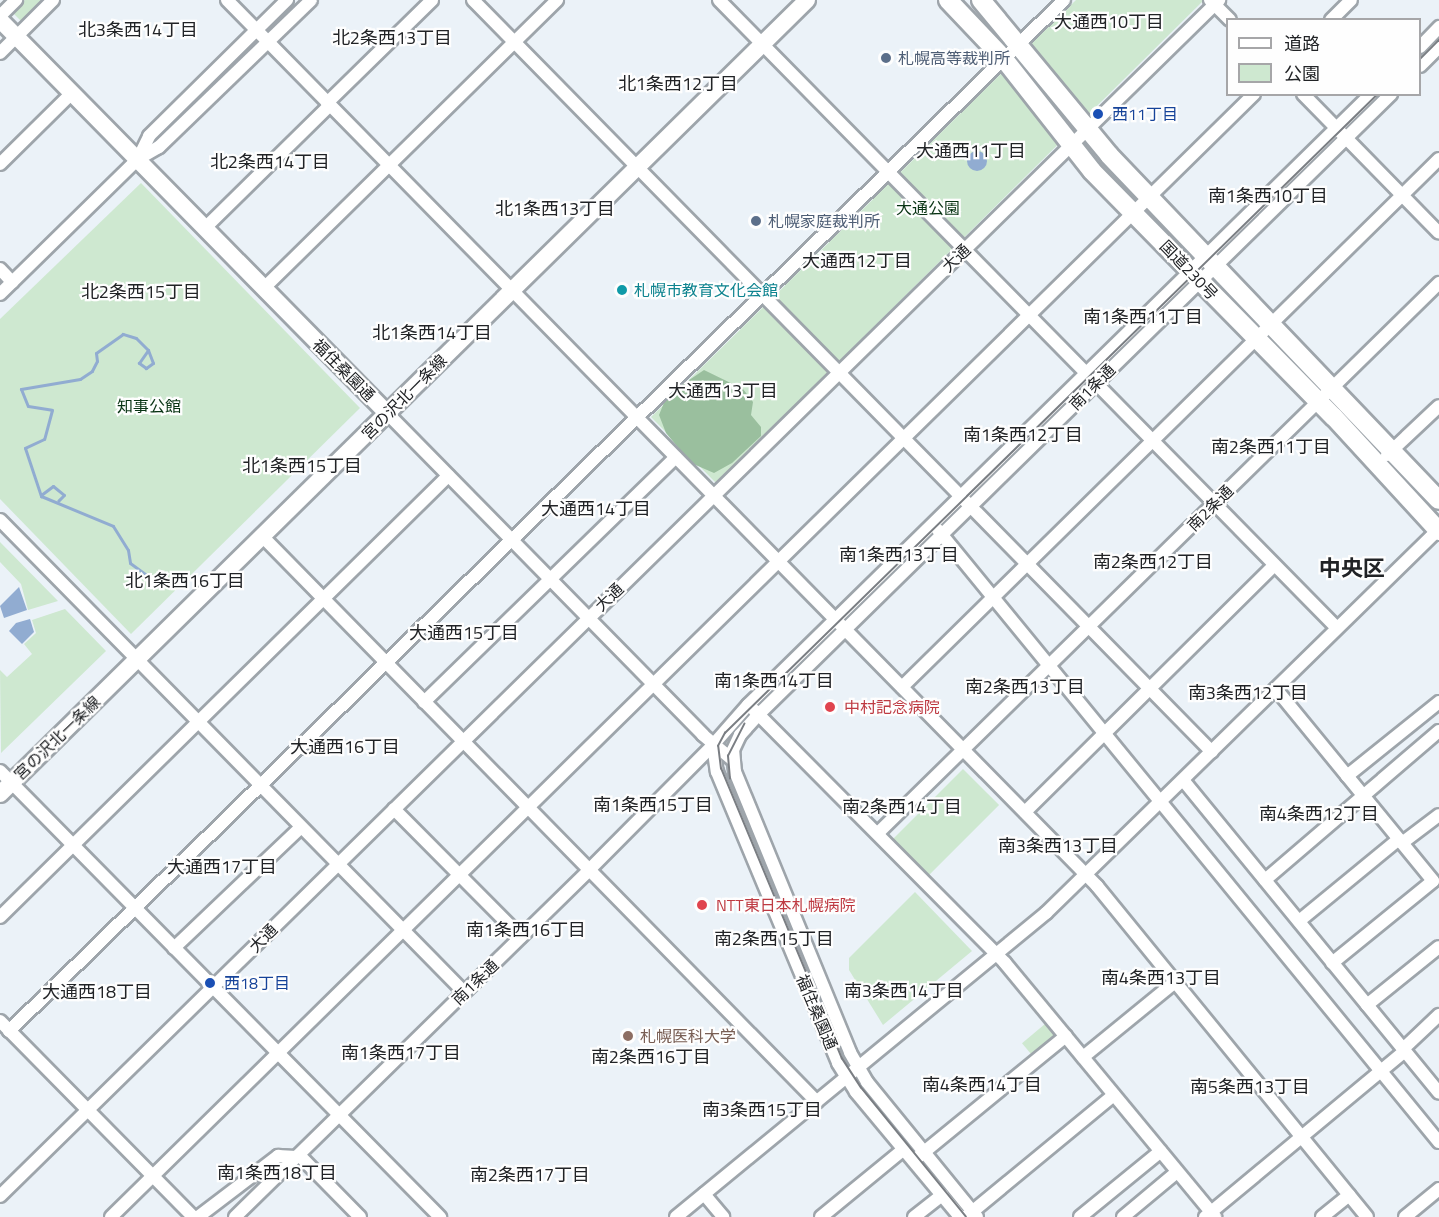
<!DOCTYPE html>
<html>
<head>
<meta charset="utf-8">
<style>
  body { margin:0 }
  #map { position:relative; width:1439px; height:1217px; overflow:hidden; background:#ebf2f8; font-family:"Titillium Web","Noto Sans JP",sans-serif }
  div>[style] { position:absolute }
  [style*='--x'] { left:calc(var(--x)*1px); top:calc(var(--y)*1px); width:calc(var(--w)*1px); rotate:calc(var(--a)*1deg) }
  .green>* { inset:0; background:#cee8d0; transform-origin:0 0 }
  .forest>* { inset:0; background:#9abf9e }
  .water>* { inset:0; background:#91acd1 }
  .round { border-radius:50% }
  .stream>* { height:3px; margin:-1.5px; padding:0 1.5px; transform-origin:1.5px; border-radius:1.5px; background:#91acd1 }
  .roads { filter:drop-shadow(2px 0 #9ea5ab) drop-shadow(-2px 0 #9ea5ab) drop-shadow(0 2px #9ea5ab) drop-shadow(0 -2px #9ea5ab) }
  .minor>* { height:12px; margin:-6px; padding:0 6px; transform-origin:6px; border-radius:6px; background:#fff }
  .major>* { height:16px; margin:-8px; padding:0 8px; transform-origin:8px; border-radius:8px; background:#fff }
  .highway>* { height:18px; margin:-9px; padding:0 9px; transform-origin:9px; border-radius:9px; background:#fff }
  .tram>* { height:1.5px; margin:-0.75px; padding:0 0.75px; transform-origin:0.75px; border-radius:0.75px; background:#7a7e83 }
  .dots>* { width:16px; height:16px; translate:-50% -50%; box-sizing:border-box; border:3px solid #fefefe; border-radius:50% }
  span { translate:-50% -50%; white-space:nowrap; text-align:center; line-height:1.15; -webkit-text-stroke:4.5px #fefefe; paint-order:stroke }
  .service-label { font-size:16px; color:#4e5e75 }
  .left { translate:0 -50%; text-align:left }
  .transit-label { font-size:16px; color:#164399 }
  .park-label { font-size:16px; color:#093414 }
  .street-label { font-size:16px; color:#212326 }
  .culture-label { font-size:16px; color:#0d838f }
  .health-label { font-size:16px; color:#be3a42 }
  .education-label { font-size:16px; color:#785e54 }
  .neighbourhood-label { font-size:18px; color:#212326 }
  .district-label { font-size:22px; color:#212326; font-weight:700 }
  .legend { position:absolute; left:1226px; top:18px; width:195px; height:78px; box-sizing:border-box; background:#fefefe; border:2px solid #a6a6a8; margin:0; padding:8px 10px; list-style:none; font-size:18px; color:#212326 }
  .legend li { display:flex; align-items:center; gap:12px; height:30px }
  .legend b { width:30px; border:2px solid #a6a6a8 }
</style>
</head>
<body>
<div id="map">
  <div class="green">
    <i style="clip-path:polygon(25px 0,44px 0,22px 22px,12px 12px)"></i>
    <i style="clip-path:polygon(1076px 0,1204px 0,716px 483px,651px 417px)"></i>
    <i style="clip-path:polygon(141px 183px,360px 408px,131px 634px,0 499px,0 319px)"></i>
    <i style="clip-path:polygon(0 542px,58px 601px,28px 610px,21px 584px,0 562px)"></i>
    <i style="clip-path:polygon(65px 609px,106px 651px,1px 753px,0 670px,7px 677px,32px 654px,24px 644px,36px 633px,32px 620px)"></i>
    <i style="left:963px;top:769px;width:51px;height:100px;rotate:45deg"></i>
    <i style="clip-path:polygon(915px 892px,972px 951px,883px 1025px,849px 970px,849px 958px)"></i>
    <i style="left:1045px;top:1024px;width:17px;height:30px;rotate:50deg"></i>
  </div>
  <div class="forest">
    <i style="clip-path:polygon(704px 370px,743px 389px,753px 402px,751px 415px,761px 427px,761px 436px,732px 463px,714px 473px,691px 463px,666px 433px,659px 415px,667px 395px)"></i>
  </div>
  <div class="water">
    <i class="round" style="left:967px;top:151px;width:20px;height:20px"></i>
    <i style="clip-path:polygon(19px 587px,27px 610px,4px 618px,0 606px)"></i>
    <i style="clip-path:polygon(30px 619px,34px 632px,22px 644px,9px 631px,16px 623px)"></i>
  </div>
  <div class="stream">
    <i style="--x:148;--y:350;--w:14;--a:69"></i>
    <i style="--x:153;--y:363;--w:9;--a:144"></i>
    <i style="--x:146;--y:368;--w:9;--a:-144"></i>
    <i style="--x:139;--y:363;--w:16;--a:-55"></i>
    <i style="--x:148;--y:350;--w:17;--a:-135"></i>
    <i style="--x:136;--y:338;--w:14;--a:-163"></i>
    <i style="--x:123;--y:334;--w:33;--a:145"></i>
    <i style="--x:96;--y:353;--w:8;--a:83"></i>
    <i style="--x:97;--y:361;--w:11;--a:117"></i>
    <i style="--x:92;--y:371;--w:14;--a:146"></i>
    <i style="--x:80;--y:379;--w:60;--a:170.4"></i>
    <i style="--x:21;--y:389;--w:18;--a:68"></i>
    <i style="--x:28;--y:406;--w:24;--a:9"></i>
    <i style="--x:52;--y:410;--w:30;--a:105"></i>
    <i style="--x:44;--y:439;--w:21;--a:155"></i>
    <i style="--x:25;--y:448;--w:51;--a:71.6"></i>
    <i style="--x:41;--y:496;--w:78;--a:22.6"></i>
    <i style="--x:113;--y:526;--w:28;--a:58"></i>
    <i style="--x:128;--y:550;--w:13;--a:81"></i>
    <i style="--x:130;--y:563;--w:27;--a:36"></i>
    <i style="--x:41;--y:495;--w:15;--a:-37"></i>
    <i style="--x:53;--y:486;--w:14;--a:39"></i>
    <i style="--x:64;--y:495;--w:8;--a:135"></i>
  </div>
  <div class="roads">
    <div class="minor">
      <i style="--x:227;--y:0;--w:1242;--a:45.52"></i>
      <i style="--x:1097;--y:886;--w:427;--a:50.8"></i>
      <i style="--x:473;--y:0;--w:1054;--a:45.5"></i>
      <i style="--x:719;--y:0;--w:881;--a:45.46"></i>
      <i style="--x:1210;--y:0;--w:28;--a:45"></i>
      <i style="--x:0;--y:16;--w:23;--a:-45"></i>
      <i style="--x:1331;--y:20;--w:28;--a:-45"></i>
      <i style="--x:1420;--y:47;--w:28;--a:-46"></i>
      <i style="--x:0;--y:53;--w:75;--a:-45"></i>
      <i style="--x:1420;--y:66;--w:27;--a:-45"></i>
      <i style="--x:1303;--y:94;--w:194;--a:45.6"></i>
      <i style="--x:327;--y:103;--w:147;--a:-44.4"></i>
      <i style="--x:138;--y:159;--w:25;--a:-64"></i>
      <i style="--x:149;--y:136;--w:194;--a:-44.6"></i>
      <i style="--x:0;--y:164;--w:101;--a:-44.6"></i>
      <i style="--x:205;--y:228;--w:175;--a:-44.5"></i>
      <i style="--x:0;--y:269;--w:18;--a:47"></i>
      <i style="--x:264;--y:288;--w:411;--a:-44.5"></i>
      <i style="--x:0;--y:294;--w:193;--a:-44.4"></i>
      <i style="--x:138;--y:159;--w:24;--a:-30"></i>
      <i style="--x:159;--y:147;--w:211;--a:-44"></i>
      <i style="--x:387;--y:413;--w:451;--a:45.5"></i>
      <i style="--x:703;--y:735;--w:38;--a:40"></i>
      <i style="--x:1387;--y:455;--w:71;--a:-43.3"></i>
      <i style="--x:0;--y:520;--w:662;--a:45.49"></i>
      <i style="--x:938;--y:530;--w:791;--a:50.7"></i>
      <i style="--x:263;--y:537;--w:791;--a:45.56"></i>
      <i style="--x:902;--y:687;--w:753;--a:-44.52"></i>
      <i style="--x:1276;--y:689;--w:248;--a:50.7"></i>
      <i style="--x:1433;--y:881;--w:130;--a:140.9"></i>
      <i style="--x:424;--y:702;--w:351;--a:-44.2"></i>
      <i style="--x:754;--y:710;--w:356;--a:45.2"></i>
      <i style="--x:1005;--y:963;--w:330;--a:50.4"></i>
      <i style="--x:713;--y:745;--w:27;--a:82"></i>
      <i style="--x:717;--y:772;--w:315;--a:67.4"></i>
      <i style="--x:838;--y:1063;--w:34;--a:58"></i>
      <i style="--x:856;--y:1092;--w:163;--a:50.2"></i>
      <i style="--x:0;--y:771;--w:627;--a:45.39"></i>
      <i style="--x:1347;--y:776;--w:118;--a:-38.8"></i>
      <i style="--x:1183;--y:780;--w:404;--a:50.7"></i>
      <i style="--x:394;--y:809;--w:180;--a:45.2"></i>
      <i style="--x:1025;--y:812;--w:351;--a:-44.7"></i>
      <i style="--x:878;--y:833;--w:786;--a:-44.43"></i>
      <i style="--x:1402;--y:843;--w:46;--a:-37.1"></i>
      <i style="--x:1265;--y:880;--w:229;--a:-40.6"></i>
      <i style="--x:0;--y:917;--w:629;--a:-44.55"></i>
      <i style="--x:1299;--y:921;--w:129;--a:-39.4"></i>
      <i style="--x:174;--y:948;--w:175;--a:-43.6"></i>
      <i style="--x:1367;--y:1005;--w:92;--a:-38.9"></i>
      <i style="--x:0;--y:1021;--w:275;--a:45.4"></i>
      <i style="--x:9;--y:1031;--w:1475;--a:-44.34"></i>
      <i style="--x:1403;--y:1049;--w:50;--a:-43.4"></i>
      <i style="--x:1083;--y:1057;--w:119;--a:-39.2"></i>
      <i style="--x:299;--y:1155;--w:87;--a:45.5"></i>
      <i style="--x:918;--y:1157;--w:191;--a:-39.3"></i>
      <i style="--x:704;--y:1194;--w:30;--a:50"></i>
      <i style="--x:0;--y:1196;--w:1708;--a:-44.45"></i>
      <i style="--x:967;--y:1216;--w:190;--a:-39.5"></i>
      <i style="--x:111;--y:1217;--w:1602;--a:-44.49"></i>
      <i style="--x:198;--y:1217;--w:101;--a:-37.3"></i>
      <i style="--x:278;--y:1156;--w:18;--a:3"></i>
      <i style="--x:235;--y:1217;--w:496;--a:-44.4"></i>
      <i style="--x:589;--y:870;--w:176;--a:-45.2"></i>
      <i style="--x:713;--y:745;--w:53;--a:-48.8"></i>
      <i style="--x:748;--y:705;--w:873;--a:-44.44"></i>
      <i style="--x:676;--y:1217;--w:479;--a:-39.4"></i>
      <i style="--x:1046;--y:913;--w:549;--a:-44.34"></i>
      <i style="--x:821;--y:1217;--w:107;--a:-39.3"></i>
      <i style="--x:914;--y:1217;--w:36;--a:-38"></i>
      <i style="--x:977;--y:1217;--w:174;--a:-129.2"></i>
      <i style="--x:867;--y:1082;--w:34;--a:-120"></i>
      <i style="--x:850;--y:1052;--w:303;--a:-112.3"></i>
      <i style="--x:735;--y:772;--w:22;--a:-95"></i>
      <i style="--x:733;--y:750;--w:17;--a:-65"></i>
      <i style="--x:740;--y:735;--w:27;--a:-48"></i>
      <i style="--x:758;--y:715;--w:887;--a:-44.45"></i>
      <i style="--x:1080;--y:1217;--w:104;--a:-39.2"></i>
      <i style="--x:1123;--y:1217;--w:70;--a:-39.8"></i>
      <i style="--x:1205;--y:1217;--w:260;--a:-39.7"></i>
      <i style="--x:1322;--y:1217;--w:35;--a:-39"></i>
      <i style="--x:1405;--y:1217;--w:44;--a:-39.5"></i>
    </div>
    <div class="major">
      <i style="--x:0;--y:20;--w:552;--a:45.44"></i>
      <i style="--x:0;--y:794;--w:1132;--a:-44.53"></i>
    </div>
    <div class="highway">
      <i style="--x:948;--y:0;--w:81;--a:46.5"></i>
      <i style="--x:1004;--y:59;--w:142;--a:51.8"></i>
      <i style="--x:1092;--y:171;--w:345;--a:45.5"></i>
      <i style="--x:1334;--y:417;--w:155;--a:47.4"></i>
      <i style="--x:981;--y:0;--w:201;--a:50.4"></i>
      <i style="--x:1109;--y:155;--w:477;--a:46.3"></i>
    </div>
  </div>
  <div class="tram">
    <i style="--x:1420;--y:59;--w:27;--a:-45"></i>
    <i style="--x:730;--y:779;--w:23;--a:-95"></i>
    <i style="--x:728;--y:756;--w:36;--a:-63"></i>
    <i style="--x:966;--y:1217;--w:166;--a:-129.1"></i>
    <i style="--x:861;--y:1088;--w:35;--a:-123"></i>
    <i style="--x:842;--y:1059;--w:314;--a:-112.6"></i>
    <i style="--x:721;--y:769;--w:23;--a:-97"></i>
    <i style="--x:718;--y:746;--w:15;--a:-62"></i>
    <i style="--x:725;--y:733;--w:914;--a:-44.38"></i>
  </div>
  <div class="dots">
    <i style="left:886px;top:58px;background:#5c6f8a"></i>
    <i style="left:1098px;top:114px;background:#1a4fb4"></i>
    <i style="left:756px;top:221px;background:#5c6f8a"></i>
    <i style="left:622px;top:290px;background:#0f9aa8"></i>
    <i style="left:830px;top:707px;background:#e0444e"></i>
    <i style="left:702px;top:905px;background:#e0444e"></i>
    <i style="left:210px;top:983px;background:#1a4fb4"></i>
    <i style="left:628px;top:1036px;background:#8d6e63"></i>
  </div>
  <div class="service-label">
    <span class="left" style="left:898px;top:58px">札幌高等裁判所</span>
    <span class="left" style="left:768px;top:221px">札幌家庭裁判所</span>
  </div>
  <div class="transit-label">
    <span class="left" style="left:1112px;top:114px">西11丁目</span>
    <span class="left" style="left:224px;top:983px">西18丁目</span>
  </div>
  <div class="park-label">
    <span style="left:928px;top:208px">大通公園</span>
    <span style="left:149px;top:406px">知事公館</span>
  </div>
  <div class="street-label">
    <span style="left:956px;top:258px;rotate:-44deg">大通</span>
    <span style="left:1189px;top:270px;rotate:46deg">国道230号</span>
    <span style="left:344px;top:370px;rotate:45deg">福住桑園通</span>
    <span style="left:1092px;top:387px;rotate:-45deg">南1条通</span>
    <span style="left:404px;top:397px;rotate:-45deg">宮の沢北一条線</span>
    <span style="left:1210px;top:508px;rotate:-45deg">南2条通</span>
    <span style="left:609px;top:597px;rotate:-44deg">大通</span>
    <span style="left:57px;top:738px;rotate:-44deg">宮の沢北一条線</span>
    <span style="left:263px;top:938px;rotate:-45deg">大通</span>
    <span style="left:475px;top:982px;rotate:-44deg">南1条通</span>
    <span style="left:817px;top:1012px;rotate:67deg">福住桑園通</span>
  </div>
  <div class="culture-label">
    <span class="left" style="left:634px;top:290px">札幌市教育文化会館</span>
  </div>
  <div class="health-label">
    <span class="left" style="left:844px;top:707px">中村記念病院</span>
    <span class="left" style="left:716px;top:905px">NTT東日本札幌病院</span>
  </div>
  <div class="education-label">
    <span class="left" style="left:640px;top:1036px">札幌医科大学</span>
  </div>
  <div class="neighbourhood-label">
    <span style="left:1109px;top:22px">大通西10丁目</span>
    <span style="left:138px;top:30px">北3条西14丁目</span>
    <span style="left:392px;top:38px">北2条西13丁目</span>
    <span style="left:678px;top:84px">北1条西12丁目</span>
    <span style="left:971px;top:151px">大通西11丁目</span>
    <span style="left:270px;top:162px">北2条西14丁目</span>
    <span style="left:1268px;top:196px">南1条西10丁目</span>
    <span style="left:555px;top:209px">北1条西13丁目</span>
    <span style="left:857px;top:261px">大通西12丁目</span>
    <span style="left:141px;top:292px">北2条西15丁目</span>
    <span style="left:1143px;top:317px">南1条西11丁目</span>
    <span style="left:432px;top:333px">北1条西14丁目</span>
    <span style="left:723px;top:391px">大通西13丁目</span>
    <span style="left:1023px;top:435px">南1条西12丁目</span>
    <span style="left:1271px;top:447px">南2条西11丁目</span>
    <span style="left:302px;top:466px">北1条西15丁目</span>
    <span style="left:596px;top:509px">大通西14丁目</span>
    <span style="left:899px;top:555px">南1条西13丁目</span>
    <span style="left:1153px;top:562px">南2条西12丁目</span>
    <span style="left:185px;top:581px">北1条西16丁目</span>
    <span style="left:464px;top:633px">大通西15丁目</span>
    <span style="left:774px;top:681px">南1条西14丁目</span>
    <span style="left:1025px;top:687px">南2条西13丁目</span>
    <span style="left:1248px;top:693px">南3条西12丁目</span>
    <span style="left:345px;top:747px">大通西16丁目</span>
    <span style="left:653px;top:805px">南1条西15丁目</span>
    <span style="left:902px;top:807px">南2条西14丁目</span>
    <span style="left:1319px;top:814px">南4条西12丁目</span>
    <span style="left:1058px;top:846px">南3条西13丁目</span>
    <span style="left:222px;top:867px">大通西17丁目</span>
    <span style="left:526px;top:930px">南1条西16丁目</span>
    <span style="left:774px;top:939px">南2条西15丁目</span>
    <span style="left:1161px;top:978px">南4条西13丁目</span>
    <span style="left:904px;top:991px">南3条西14丁目</span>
    <span style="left:97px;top:992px">大通西18丁目</span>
    <span style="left:401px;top:1053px">南1条西17丁目</span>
    <span style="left:651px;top:1057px">南2条西16丁目</span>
    <span style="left:982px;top:1085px">南4条西14丁目</span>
    <span style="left:1250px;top:1087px">南5条西13丁目</span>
    <span style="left:762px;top:1110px">南3条西15丁目</span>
    <span style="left:277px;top:1173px">南1条西18丁目</span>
    <span style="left:530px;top:1175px">南2条西17丁目</span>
  </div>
  <div class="district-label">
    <span style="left:1352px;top:569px">中央区</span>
  </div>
  <ul class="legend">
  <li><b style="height:8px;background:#fff"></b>道路</li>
  <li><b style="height:16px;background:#cee8d0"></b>公園</li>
  </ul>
</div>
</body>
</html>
